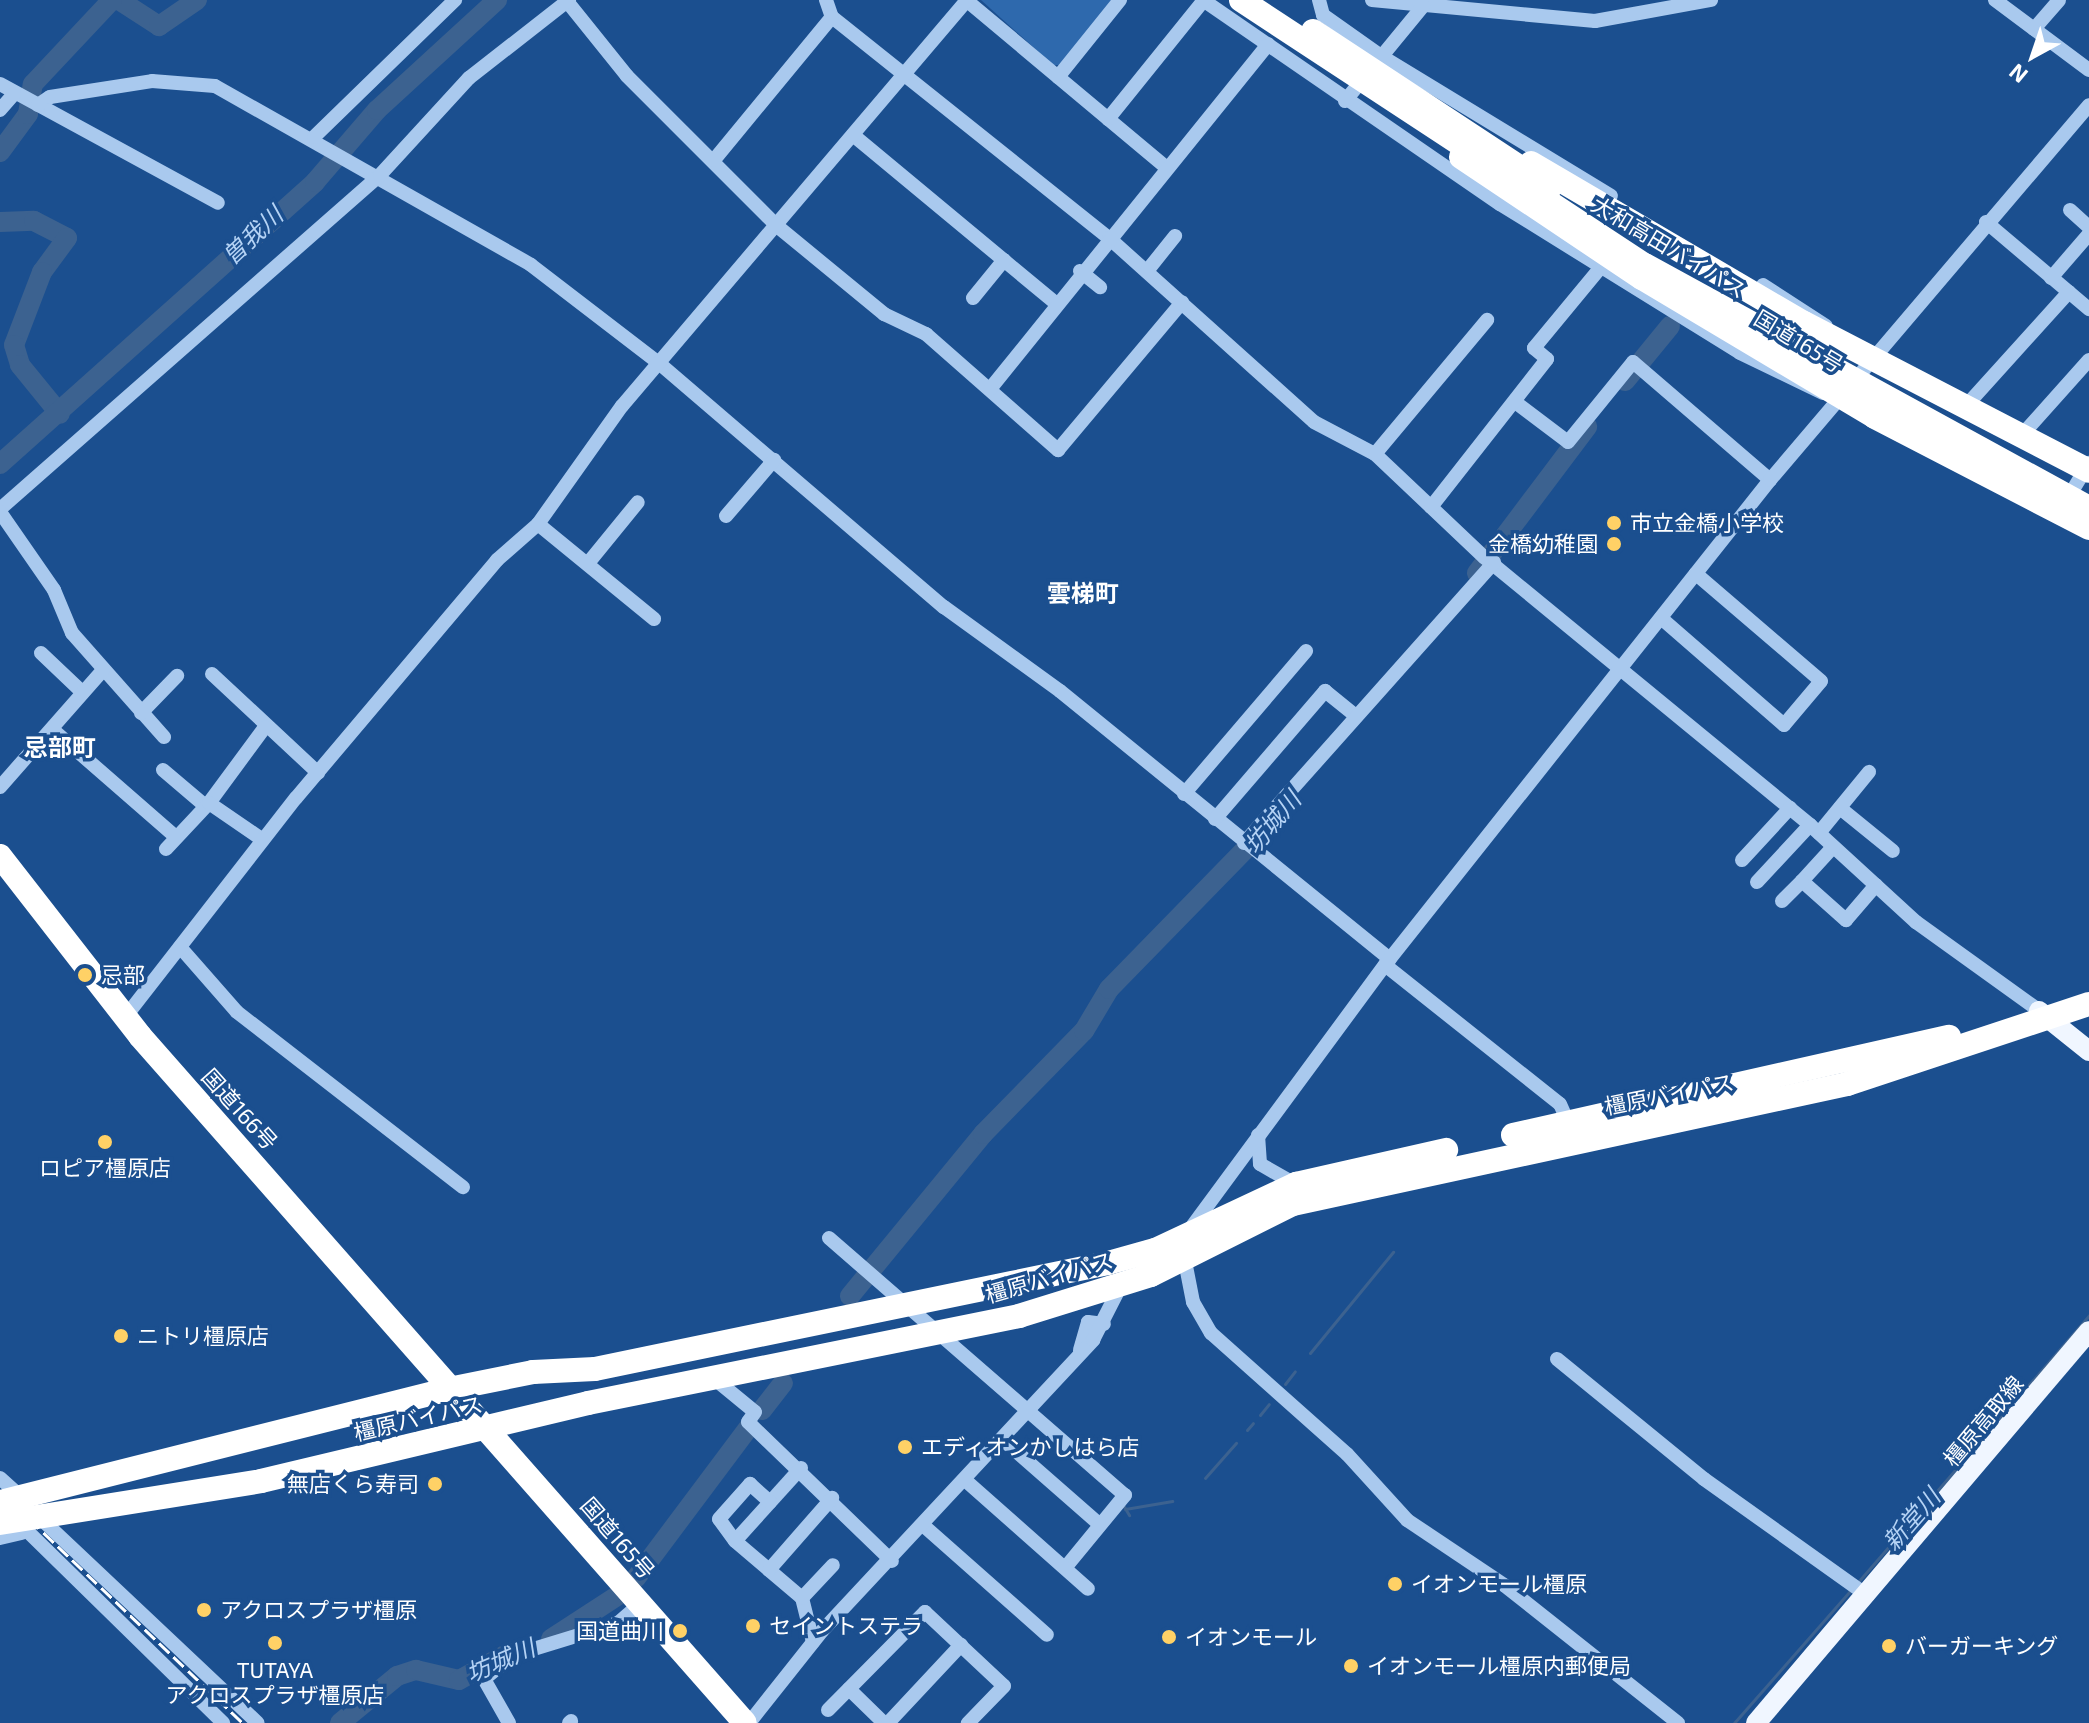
<!DOCTYPE html>
<html>
<head>
<meta charset="utf-8">
<style>
  body { margin:0 }
  #map { position:relative; width:2089px; height:1723px; overflow:hidden; background:#1b4f8f; font-family:"Exo 2","Noto Sans JP",sans-serif }
  div>[style] { position:absolute }
  [style*='--x'] { left:calc(var(--x)*1px); top:calc(var(--y)*1px); width:calc(var(--w)*1px); rotate:calc(var(--a)*1deg) }
  .green>* { inset:0; background:#2e69ad }
  .stream>* { height:3px; margin:-1.5px; padding:0 1.5px; transform-origin:1.5px; border-radius:1.5px; background:#3c6290 }
  .river>* { height:20px; margin:-10px; padding:0 10px; transform-origin:10px; border-radius:10px; background:#3c6290 }
  .minor>* { height:14px; margin:-7px; padding:0 7px; transform-origin:7px; border-radius:7px; background:#a9c9ee }
  .major>* { height:20px; margin:-10px; padding:0 10px; transform-origin:10px; border-radius:10px; background:#f0f6ff }
  .highway>* { height:24px; margin:-12px; padding:0 12px; transform-origin:12px; border-radius:12px; background:#fff }
  .rail>* { height:3px; margin-top:-1.5px; transform-origin:0; background:repeating-linear-gradient(90deg,#fff 0 14px,transparent 0 20px) }
  .highway-bridge>* { height:24px; margin:-12px; padding:0 12px; transform-origin:12px; border-radius:12px; background:#fff }
  .dots>* { width:22px; height:22px; translate:-50% -50%; box-sizing:border-box; border:4px solid #1b4f8f; border-radius:50% }
  span { translate:-50% -50%; white-space:nowrap; text-align:center; line-height:1.15; -webkit-text-stroke:7px #1b4f8f; paint-order:stroke }
  .street-label { font-size:22px; color:#fff }
  .poi-label { font-size:22px; color:#fff }
  .left { translate:0 -50%; text-align:left }
  .right { translate:-100% -50%; text-align:right }
  .water-label { font-size:24px; color:#b5d3f5; font-style:italic }
  .neighbourhood-label { font-size:24px; color:#fff; font-weight:700 }
  .north { position:absolute; left:1993px; top:16px; width:80px; height:80px; -webkit-text-stroke:6px #1b4f8f; paint-order:stroke; rotate:220deg; font-size:22px; font-weight:700; line-height:32px; text-align:center; color:#fff }
  .north::after { content:''; display:block; margin:auto; width:28px; height:36px; background:#fff; clip-path:polygon(50% 0,100% 100%,50% 72%,0 100%) }
</style>
</head>
<body>
<div id="map">
  <div class="green">
    <i style="clip-path:polygon(981px 0,1116px 0,1062px 65px,1053px 65px)"></i>
  </div>
  <div class="stream">
    <i style="--x:1310;--y:1353;--w:131;--a:-50.6"></i>
    <i style="--x:1285;--y:1384;--w:16;--a:-52"></i>
    <i style="--x:1260;--y:1415;--w:14;--a:-51"></i>
    <i style="--x:1247;--y:1430;--w:9;--a:-49"></i>
    <i style="--x:1205;--y:1478;--w:47;--a:-48.5"></i>
    <i style="--x:1123;--y:1505;--w:12;--a:59"></i>
    <i style="--x:1125;--y:1509;--w:48;--a:-9.7"></i>
    <i style="--x:1858;--y:1582;--w:353;--a:-49.1"></i>
    <i style="--x:1734;--y:1723;--w:177;--a:-48.7"></i>
  </div>
  <div class="river">
    <i style="--x:119;--y:0;--w:48;--a:33"></i>
    <i style="--x:159;--y:26;--w:46;--a:-34.4"></i>
    <i style="--x:0;--y:152;--w:47;--a:-53.6"></i>
    <i style="--x:28;--y:114;--w:30;--a:-81"></i>
    <i style="--x:33;--y:84;--w:115;--a:-46.8"></i>
    <i style="--x:0;--y:222;--w:34;--a:-2"></i>
    <i style="--x:34;--y:221;--w:37;--a:27"></i>
    <i style="--x:67;--y:238;--w:42;--a:126.3"></i>
    <i style="--x:42;--y:272;--w:78;--a:111"></i>
    <i style="--x:14;--y:345;--w:21;--a:73"></i>
    <i style="--x:20;--y:365;--w:63;--a:50.8"></i>
    <i style="--x:1625;--y:381;--w:71;--a:-50.7"></i>
    <i style="--x:0;--y:464;--w:423;--a:-41.8"></i>
    <i style="--x:315;--y:182;--w:95;--a:-49.3"></i>
    <i style="--x:377;--y:110;--w:163;--a:-42.5"></i>
    <i style="--x:1477;--y:573;--w:183;--a:-53"></i>
    <i style="--x:850;--y:1296;--w:210;--a:-50.6"></i>
    <i style="--x:983;--y:1134;--w:144;--a:-45.6"></i>
    <i style="--x:1084;--y:1031;--w:49;--a:-59.2"></i>
    <i style="--x:1109;--y:989;--w:219;--a:-45.7"></i>
    <i style="--x:762;--y:1410;--w:34;--a:-52"></i>
    <i style="--x:636;--y:1578;--w:189;--a:-53.2"></i>
    <i style="--x:551;--y:1639;--w:79;--a:-33.1"></i>
    <i style="--x:340;--y:1723;--w:74;--a:-39.5"></i>
    <i style="--x:397;--y:1676;--w:20;--a:-18"></i>
    <i style="--x:416;--y:1670;--w:44;--a:13.1"></i>
    <i style="--x:459;--y:1680;--w:57;--a:-28.4"></i>
  </div>
  <div class="minor">
    <i style="--x:566;--y:0;--w:97;--a:51.2"></i>
    <i style="--x:627;--y:76;--w:212;--a:45"></i>
    <i style="--x:777;--y:226;--w:139;--a:39.4"></i>
    <i style="--x:884;--y:314;--w:47;--a:25.5"></i>
    <i style="--x:926;--y:334;--w:176;--a:41.3"></i>
    <i style="--x:1058;--y:450;--w:193;--a:-50"></i>
    <i style="--x:826;--y:0;--w:18;--a:71"></i>
    <i style="--x:832;--y:17;--w:354;--a:38.6"></i>
    <i style="--x:1109;--y:238;--w:275;--a:41.9"></i>
    <i style="--x:1314;--y:422;--w:69;--a:27.7"></i>
    <i style="--x:1375;--y:454;--w:150;--a:43.4"></i>
    <i style="--x:1484;--y:557;--w:422;--a:39.4"></i>
    <i style="--x:1810;--y:825;--w:144;--a:42.5"></i>
    <i style="--x:1916;--y:922;--w:149;--a:35.7"></i>
    <i style="--x:966;--y:0;--w:262;--a:39.9"></i>
    <i style="--x:1203;--y:0;--w:360;--a:34.5"></i>
    <i style="--x:1500;--y:204;--w:282;--a:31.8"></i>
    <i style="--x:1740;--y:353;--w:92;--a:25.7"></i>
    <i style="--x:1319;--y:0;--w:16;--a:75"></i>
    <i style="--x:1323;--y:15;--w:71;--a:35.3"></i>
    <i style="--x:1381;--y:56;--w:269;--a:31.3"></i>
    <i style="--x:1372;--y:0;--w:224;--a:5.4"></i>
    <i style="--x:1595;--y:21;--w:118;--a:-10.3"></i>
    <i style="--x:1995;--y:0;--w:117;--a:36.7"></i>
    <i style="--x:2034;--y:29;--w:38;--a:-49"></i>
    <i style="--x:1058;--y:77;--w:99;--a:-51.2"></i>
    <i style="--x:0;--y:84;--w:248;--a:28.6"></i>
    <i style="--x:1345;--y:101;--w:123;--a:-50.6"></i>
    <i style="--x:38;--y:105;--w:14;--a:-34"></i>
    <i style="--x:50;--y:97;--w:103;--a:-8.9"></i>
    <i style="--x:152;--y:81;--w:63;--a:4.5"></i>
    <i style="--x:215;--y:86;--w:363;--a:29.5"></i>
    <i style="--x:531;--y:265;--w:163;--a:37.5"></i>
    <i style="--x:660;--y:364;--w:374;--a:40.6"></i>
    <i style="--x:944;--y:607;--w:143;--a:35.9"></i>
    <i style="--x:1060;--y:691;--w:425;--a:39.1"></i>
    <i style="--x:0;--y:110;--w:21;--a:-49"></i>
    <i style="--x:1108;--y:119;--w:153;--a:-51.1"></i>
    <i style="--x:853;--y:135;--w:261;--a:39.7"></i>
    <i style="--x:314;--y:137;--w:197;--a:-44.2"></i>
    <i style="--x:714;--y:160;--w:185;--a:-50.5"></i>
    <i style="--x:2070;--y:210;--w:25;--a:42"></i>
    <i style="--x:1986;--y:222;--w:135;--a:40.2"></i>
    <i style="--x:1080;--y:271;--w:26;--a:39"></i>
    <i style="--x:1147;--y:271;--w:45;--a:-51.3"></i>
    <i style="--x:2051;--y:278;--w:58;--a:-49.2"></i>
    <i style="--x:1763;--y:285;--w:75;--a:33.1"></i>
    <i style="--x:973;--y:298;--w:49;--a:-50.8"></i>
    <i style="--x:990;--y:389;--w:443;--a:-51.1"></i>
    <i style="--x:1515;--y:402;--w:66;--a:37"></i>
    <i style="--x:1568;--y:442;--w:103;--a:-50.9"></i>
    <i style="--x:1633;--y:362;--w:181;--a:40.7"></i>
    <i style="--x:1965;--y:407;--w:155;--a:-47.9"></i>
    <i style="--x:2021;--y:436;--w:102;--a:-48.2"></i>
    <i style="--x:1375;--y:454;--w:175;--a:-50.1"></i>
    <i style="--x:2065;--y:503;--w:47;--a:-59"></i>
    <i style="--x:1431;--y:507;--w:188;--a:-51.9"></i>
    <i style="--x:1547;--y:359;--w:17;--a:-140"></i>
    <i style="--x:1534;--y:348;--w:105;--a:-50.4"></i>
    <i style="--x:0;--y:509;--w:506;--a:-41.31"></i>
    <i style="--x:380;--y:175;--w:132;--a:-47.5"></i>
    <i style="--x:469;--y:78;--w:127;--a:-38"></i>
    <i style="--x:0;--y:512;--w:95;--a:55.3"></i>
    <i style="--x:54;--y:590;--w:47;--a:67.3"></i>
    <i style="--x:72;--y:633;--w:139;--a:48.5"></i>
    <i style="--x:726;--y:516;--w:74;--a:-49.4"></i>
    <i style="--x:538;--y:524;--w:150;--a:39.3"></i>
    <i style="--x:589;--y:562;--w:77;--a:-50.8"></i>
    <i style="--x:1661;--y:618;--w:163;--a:41"></i>
    <i style="--x:1784;--y:725;--w:57;--a:-49.9"></i>
    <i style="--x:1821;--y:681;--w:165;--a:-139.4"></i>
    <i style="--x:41;--y:653;--w:55;--a:43.5"></i>
    <i style="--x:212;--y:674;--w:145;--a:43"></i>
    <i style="--x:141;--y:713;--w:52;--a:-45.8"></i>
    <i style="--x:52;--y:729;--w:164;--a:41.1"></i>
    <i style="--x:163;--y:770;--w:52;--a:40.4"></i>
    <i style="--x:0;--y:787;--w:156;--a:-48.6"></i>
    <i style="--x:1184;--y:794;--w:188;--a:-49.5"></i>
    <i style="--x:209;--y:803;--w:94;--a:-53.6"></i>
    <i style="--x:1840;--y:808;--w:68;--a:39.1"></i>
    <i style="--x:1215;--y:819;--w:169;--a:-49.3"></i>
    <i style="--x:1325;--y:691;--w:40;--a:39"></i>
    <i style="--x:1819;--y:833;--w:79;--a:-50.7"></i>
    <i style="--x:1244;--y:843;--w:376;--a:-48.3"></i>
    <i style="--x:1833;--y:847;--w:46;--a:132.4"></i>
    <i style="--x:1802;--y:881;--w:59;--a:41.6"></i>
    <i style="--x:1846;--y:920;--w:46;--a:-49.4"></i>
    <i style="--x:166;--y:849;--w:63;--a:-46.9"></i>
    <i style="--x:209;--y:803;--w:65;--a:34.4"></i>
    <i style="--x:1742;--y:860;--w:71;--a:-47.3"></i>
    <i style="--x:1757;--y:882;--w:78;--a:-47.1"></i>
    <i style="--x:1782;--y:901;--w:28;--a:-45"></i>
    <i style="--x:180;--y:947;--w:86;--a:48.8"></i>
    <i style="--x:237;--y:1012;--w:286;--a:37.8"></i>
    <i style="--x:1385;--y:965;--w:223;--a:38.5"></i>
    <i style="--x:1560;--y:1104;--w:20;--a:66"></i>
    <i style="--x:126;--y:1016;--w:276;--a:-52.1"></i>
    <i style="--x:296;--y:798;--w:312;--a:-49.8"></i>
    <i style="--x:497;--y:560;--w:55;--a:-41.3"></i>
    <i style="--x:538;--y:524;--w:145;--a:-54.6"></i>
    <i style="--x:622;--y:406;--w:533;--a:-49.64"></i>
    <i style="--x:1258;--y:1135;--w:29;--a:86"></i>
    <i style="--x:1260;--y:1164;--w:40;--a:29.7"></i>
    <i style="--x:1188;--y:1232;--w:332;--a:-53.6"></i>
    <i style="--x:1385;--y:965;--w:619;--a:-51.56"></i>
    <i style="--x:1770;--y:480;--w:492;--a:-49.6"></i>
    <i style="--x:829;--y:1238;--w:392;--a:41"></i>
    <i style="--x:1125;--y:1495;--w:94;--a:129.4"></i>
    <i style="--x:1184;--y:1256;--w:47;--a:78.9"></i>
    <i style="--x:1193;--y:1302;--w:36;--a:60"></i>
    <i style="--x:1211;--y:1333;--w:182;--a:41.7"></i>
    <i style="--x:1347;--y:1454;--w:89;--a:47.7"></i>
    <i style="--x:1407;--y:1520;--w:117;--a:33.8"></i>
    <i style="--x:1504;--y:1585;--w:222;--a:38.4"></i>
    <i style="--x:1080;--y:1350;--w:29;--a:-74"></i>
    <i style="--x:1088;--y:1322;--w:16;--a:7"></i>
    <i style="--x:1557;--y:1359;--w:190;--a:39.2"></i>
    <i style="--x:1704;--y:1479;--w:201;--a:35.5"></i>
    <i style="--x:716;--y:1380;--w:50;--a:39.4"></i>
    <i style="--x:755;--y:1412;--w:12;--a:125"></i>
    <i style="--x:748;--y:1422;--w:200;--a:44"></i>
    <i style="--x:1002;--y:1439;--w:129;--a:41.2"></i>
    <i style="--x:801;--y:1468;--w:98;--a:132.1"></i>
    <i style="--x:735;--y:1541;--w:88;--a:40.4"></i>
    <i style="--x:0;--y:1478;--w:31;--a:42"></i>
    <i style="--x:965;--y:1480;--w:164;--a:41.5"></i>
    <i style="--x:37;--y:1515;--w:303;--a:43.3"></i>
    <i style="--x:16;--y:1520;--w:290;--a:44.4"></i>
    <i style="--x:924;--y:1526;--w:164;--a:41.5"></i>
    <i style="--x:0;--y:1538;--w:22;--a:-13"></i>
    <i style="--x:735;--y:1541;--w:27;--a:-126"></i>
    <i style="--x:719;--y:1519;--w:47;--a:-48.5"></i>
    <i style="--x:750;--y:1484;--w:27;--a:42"></i>
    <i style="--x:769;--y:1570;--w:96;--a:-48.8"></i>
    <i style="--x:813;--y:1642;--w:45;--a:-104"></i>
    <i style="--x:802;--y:1598;--w:45;--a:-46.8"></i>
    <i style="--x:849;--y:1689;--w:49;--a:44.2"></i>
    <i style="--x:828;--y:1710;--w:138;--a:-45.3"></i>
    <i style="--x:925;--y:1612;--w:108;--a:43.1"></i>
    <i style="--x:1004;--y:1686;--w:52;--a:134.2"></i>
    <i style="--x:509;--y:1723;--w:51;--a:-119.6"></i>
    <i style="--x:484;--y:1679;--w:38;--a:-39"></i>
    <i style="--x:514;--y:1655;--w:109;--a:-17.1"></i>
    <i style="--x:618;--y:1623;--w:29;--a:-41"></i>
    <i style="--x:569;--y:1723;--w:3;--a:-45"></i>
    <i style="--x:749;--y:1723;--w:117;--a:-51.6"></i>
    <i style="--x:822;--y:1631;--w:398;--a:-47"></i>
    <i style="--x:1093;--y:1340;--w:64;--a:-63"></i>
    <i style="--x:888;--y:1723;--w:107;--a:-46.9"></i>
  </div>
  <div class="major">
    <i style="--x:2039;--y:1011;--w:64;--a:38.7"></i>
    <i style="--x:1756;--y:1723;--w:514;--a:-49.65"></i>
  </div>
  <div class="highway">
    <i style="--x:1461;--y:157;--w:218;--a:33.8"></i>
    <i style="--x:1642;--y:278;--w:271;--a:30.8"></i>
    <i style="--x:1875;--y:417;--w:241;--a:27.4"></i>
    <i style="--x:1531;--y:163;--w:316;--a:30.4"></i>
    <i style="--x:1804;--y:323;--w:321;--a:27.4"></i>
    <i style="--x:0;--y:856;--w:228;--a:52.1"></i>
    <i style="--x:140;--y:1036;--w:915;--a:48.63"></i>
    <i style="--x:1513;--y:1135;--w:447;--a:-12.7"></i>
    <i style="--x:0;--y:1502;--w:463;--a:-14.1"></i>
    <i style="--x:449;--y:1389;--w:86;--a:-11.4"></i>
    <i style="--x:533;--y:1372;--w:62;--a:-2.8"></i>
    <i style="--x:595;--y:1369;--w:524;--a:-11.67"></i>
    <i style="--x:1108;--y:1263;--w:49;--a:-15.5"></i>
    <i style="--x:1155;--y:1250;--w:156;--a:-25.1"></i>
    <i style="--x:1296;--y:1184;--w:154;--a:-12.8"></i>
    <i style="--x:0;--y:1523;--w:264;--a:-9.1"></i>
    <i style="--x:261;--y:1481;--w:336;--a:-13.4"></i>
    <i style="--x:588;--y:1403;--w:440;--a:-11.4"></i>
    <i style="--x:1019;--y:1316;--w:138;--a:-17.3"></i>
    <i style="--x:1151;--y:1275;--w:159;--a:-26.6"></i>
    <i style="--x:1293;--y:1204;--w:567;--a:-12.22"></i>
    <i style="--x:1847;--y:1084;--w:255;--a:-18.3"></i>
  </div>
  <div class="rail">
    <i style="--x:0;--y:1491;--w:336;--a:43.7"></i>
  </div>
  <div class="highway-bridge">
    <i style="--x:1241;--y:0;--w:483;--a:33.3"></i>
    <i style="--x:1645;--y:265;--w:506;--a:28.69"></i>
    <i style="--x:1313;--y:31;--w:284;--a:33.4"></i>
  </div>
  <div class="dots">
    <i style="left:1614px;top:523px;background:#ffd166"></i>
    <i style="left:1614px;top:544px;background:#ffd166"></i>
    <i style="left:85px;top:975px;background:#ffd166"></i>
    <i style="left:105px;top:1142px;background:#ffd166"></i>
    <i style="left:121px;top:1336px;background:#ffd166"></i>
    <i style="left:905px;top:1447px;background:#ffd166"></i>
    <i style="left:435px;top:1484px;background:#ffd166"></i>
    <i style="left:1395px;top:1584px;background:#ffd166"></i>
    <i style="left:204px;top:1610px;background:#ffd166"></i>
    <i style="left:753px;top:1626px;background:#ffd166"></i>
    <i style="left:680px;top:1631px;background:#ffd166"></i>
    <i style="left:1169px;top:1637px;background:#ffd166"></i>
    <i style="left:275px;top:1643px;background:#ffd166"></i>
    <i style="left:1889px;top:1646px;background:#ffd166"></i>
    <i style="left:1351px;top:1666px;background:#ffd166"></i>
  </div>
  <div class="street-label">
    <span style="left:1669px;top:247px;rotate:31deg">大和高田バイパス</span>
    <span style="left:1799px;top:341px;rotate:31deg">国道165号</span>
    <span style="left:1669px;top:1094px;rotate:-11deg">橿原バイパス</span>
    <span style="left:240px;top:1109px;rotate:48deg">国道166号</span>
    <span style="left:1049px;top:1277px;rotate:-16deg">橿原バイパス</span>
    <span style="left:418px;top:1418px;rotate:-13deg">橿原バイパス</span>
    <span style="left:1983px;top:1421px;rotate:-50deg">橿原高取線</span>
    <span style="left:618px;top:1538px;rotate:49deg">国道165号</span>
  </div>
  <div class="poi-label">
    <span class="left" style="left:1630px;top:523px">市立金橋小学校</span>
    <span class="right" style="left:1598px;top:544px">金橋幼稚園</span>
    <span class="left" style="left:101px;top:975px">忌部</span>
    <span style="left:105px;top:1168px">ロピア橿原店</span>
    <span class="left" style="left:137px;top:1336px">ニトリ橿原店</span>
    <span class="left" style="left:921px;top:1447px">エディオンかしはら店</span>
    <span class="right" style="left:419px;top:1484px">無店くら寿司</span>
    <span class="left" style="left:1411px;top:1584px">イオンモール橿原</span>
    <span class="left" style="left:220px;top:1610px">アクロスプラザ橿原</span>
    <span class="left" style="left:769px;top:1626px">セイントステラ</span>
    <span class="right" style="left:664px;top:1631px">国道曲川</span>
    <span class="left" style="left:1185px;top:1637px">イオンモール</span>
    <span class="left" style="left:1905px;top:1646px">バーガーキング</span>
    <span class="left" style="left:1367px;top:1666px">イオンモール橿原内郵便局</span>
    <span style="left:275px;top:1682px">TUTAYA<br>アクロスプラザ橿原店</span>
  </div>
  <div class="water-label">
    <span style="left:252px;top:235px;rotate:-43deg">曽我川</span>
    <span style="left:1272px;top:822px;rotate:-50deg">坊城川</span>
    <span style="left:1911px;top:1519px;rotate:-49deg">新堂川</span>
    <span style="left:500px;top:1660px;rotate:-23deg">坊城川</span>
  </div>
  <div class="neighbourhood-label">
    <span style="left:1083px;top:593px">雲梯町</span>
    <span style="left:60px;top:747px">忌部町</span>
  </div>
  <div class="north">N</div>
</div>
</body>
</html>
